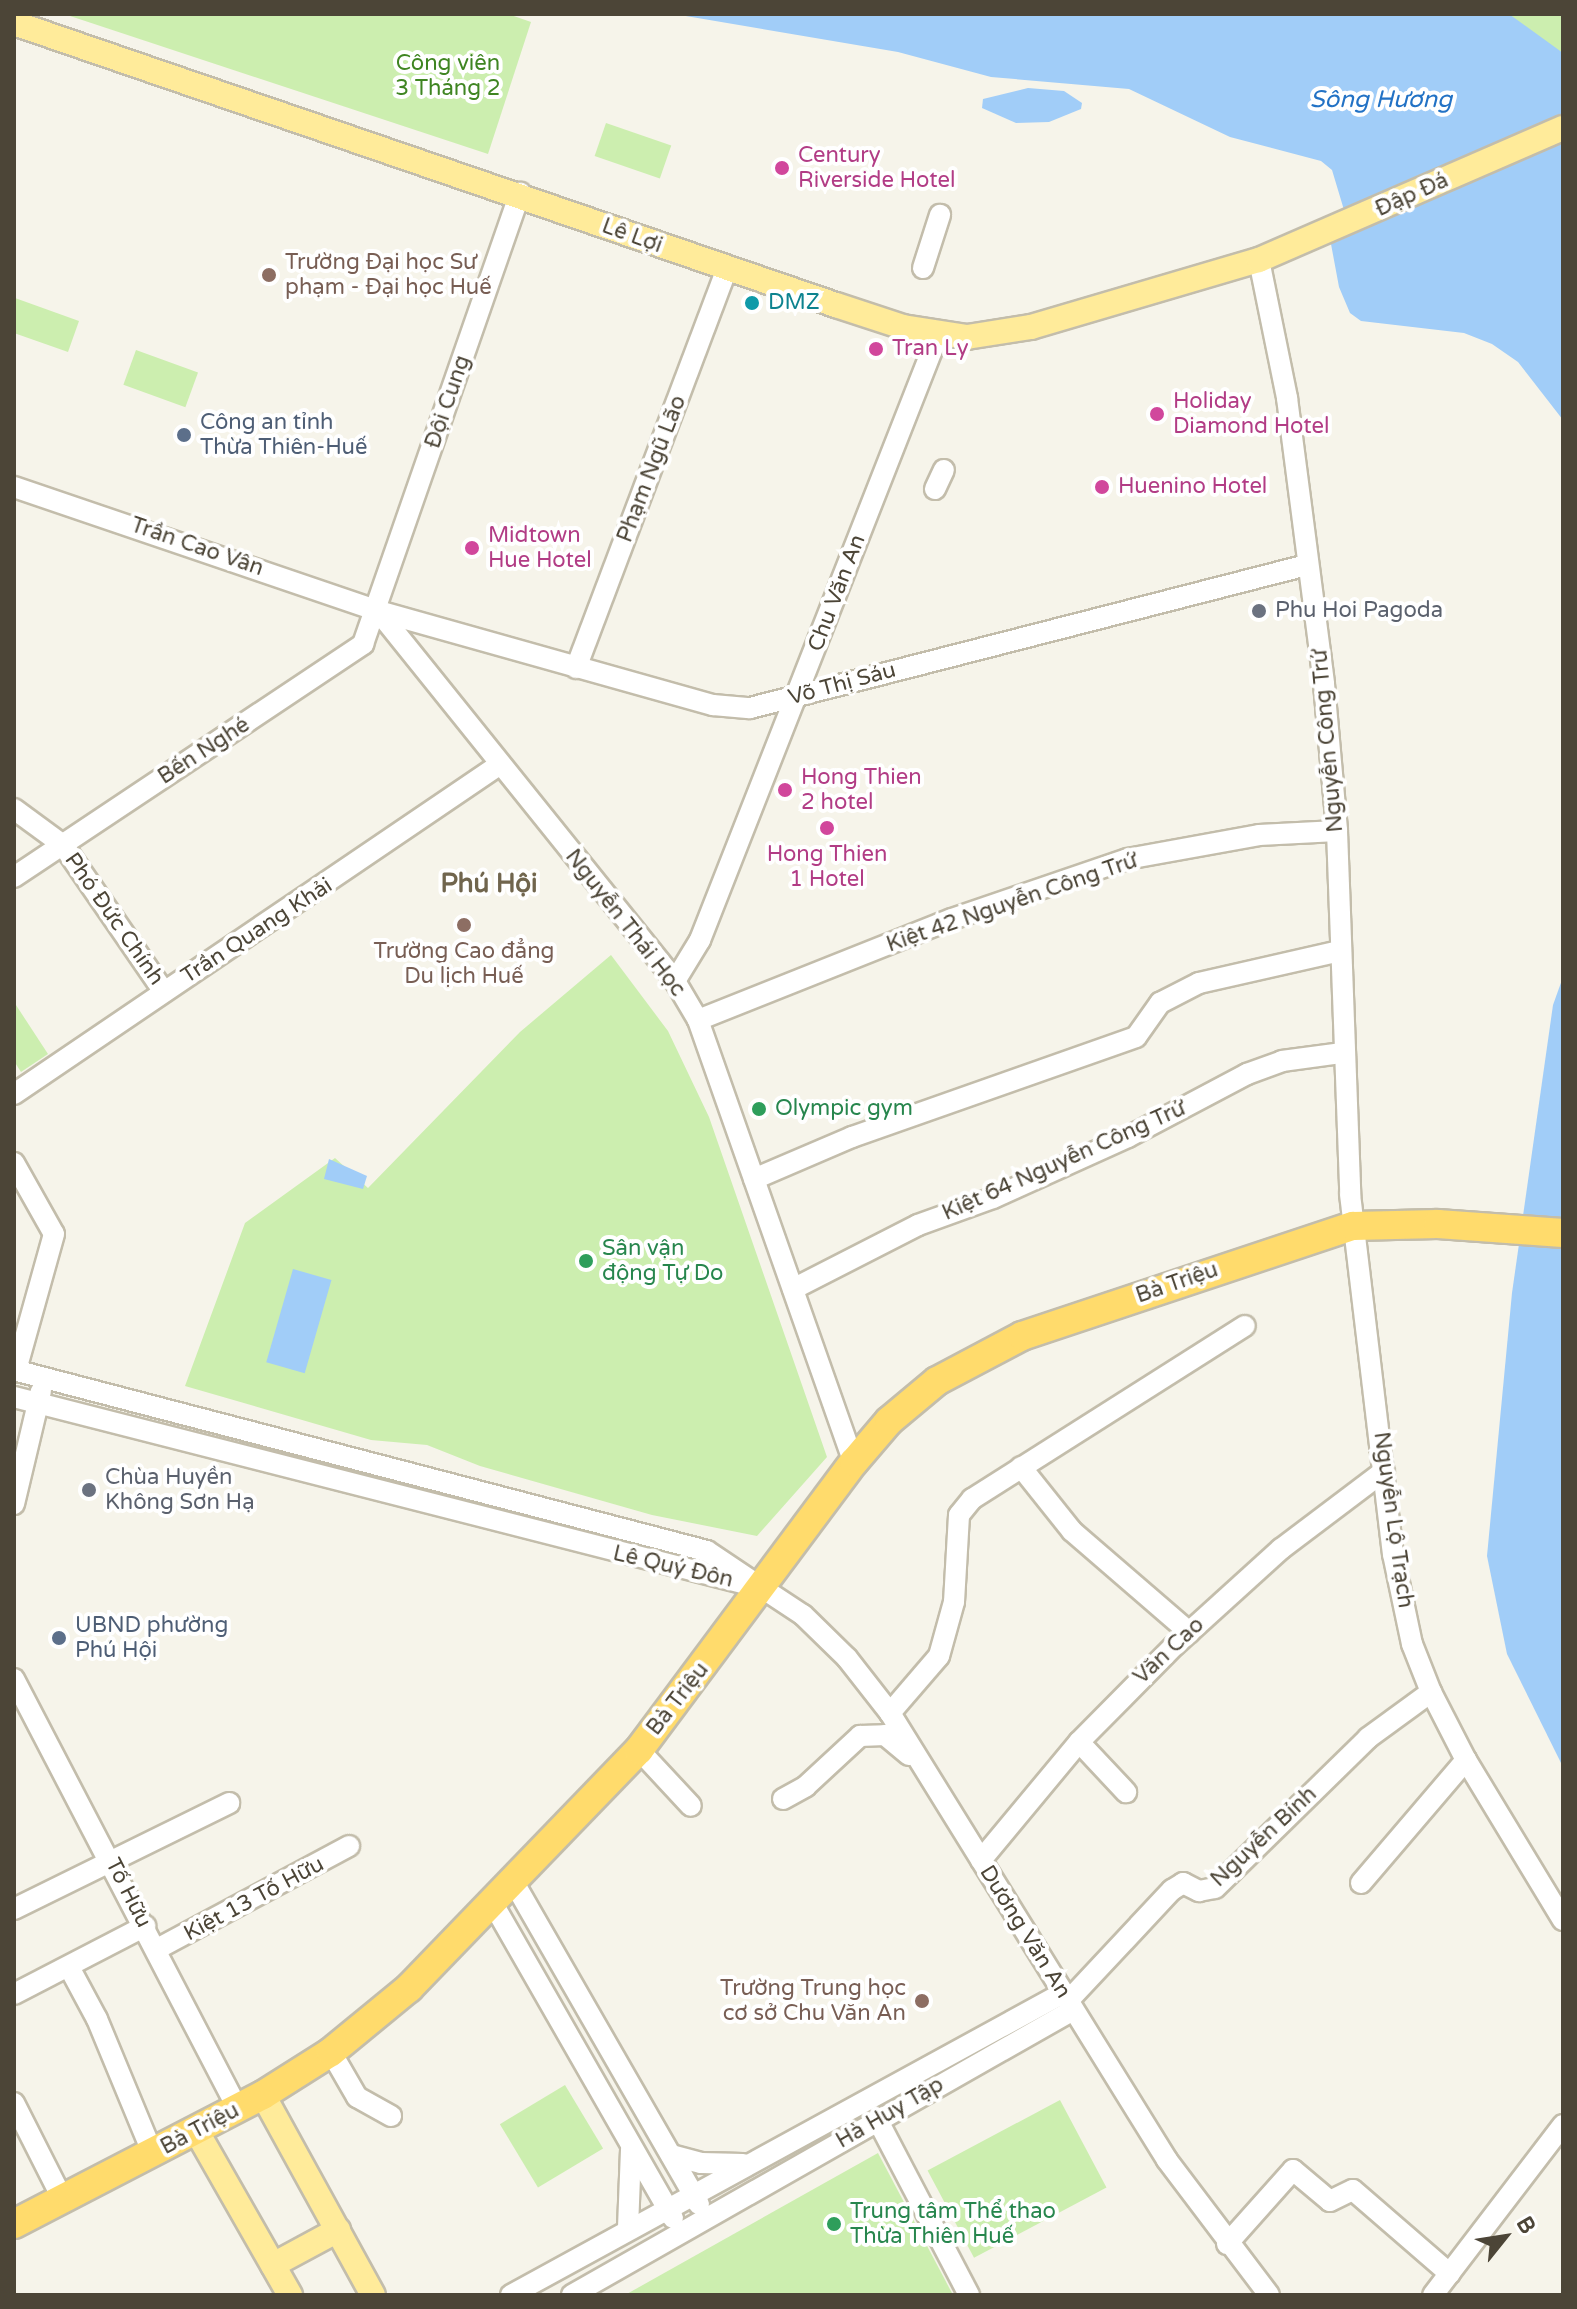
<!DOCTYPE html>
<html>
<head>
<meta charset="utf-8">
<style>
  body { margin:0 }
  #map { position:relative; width:1577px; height:2309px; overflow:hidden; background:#f6f4ea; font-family:"Varela Round",sans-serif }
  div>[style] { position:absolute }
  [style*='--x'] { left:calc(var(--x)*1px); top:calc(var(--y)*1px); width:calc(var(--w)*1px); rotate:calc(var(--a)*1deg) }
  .green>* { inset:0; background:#cceeaf; transform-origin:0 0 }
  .water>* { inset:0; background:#a1cdf8; transform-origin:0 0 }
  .roads { filter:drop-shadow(2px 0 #c3bdab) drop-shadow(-2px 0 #c3bdab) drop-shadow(0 2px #c3bdab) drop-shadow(0 -2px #c3bdab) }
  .minor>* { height:20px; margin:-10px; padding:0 10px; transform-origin:10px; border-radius:10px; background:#fff }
  .major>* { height:24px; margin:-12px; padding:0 12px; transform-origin:12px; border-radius:12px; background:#ffeb9a }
  .highway>* { height:28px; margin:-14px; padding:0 14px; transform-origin:14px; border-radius:14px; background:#ffdb6c }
  .dots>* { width:22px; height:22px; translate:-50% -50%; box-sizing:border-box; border:4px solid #fff; border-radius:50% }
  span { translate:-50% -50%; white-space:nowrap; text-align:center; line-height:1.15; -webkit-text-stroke:8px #fff; paint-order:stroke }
  .park-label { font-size:22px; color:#3f8522 }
  .hotel-label { font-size:22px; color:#b23c85 }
  .left { translate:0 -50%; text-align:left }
  .street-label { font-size:22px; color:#4c4537 }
  .education-label { font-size:22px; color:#785e54 }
  .right { translate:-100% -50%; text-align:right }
  .culture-label { font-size:22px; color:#0d838f }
  .service-label { font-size:22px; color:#4e5e75 }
  .worship-label { font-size:22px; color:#5b616d }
  .leisure-label { font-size:22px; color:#27864d }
  .water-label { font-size:24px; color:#2272c5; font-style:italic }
  .quarter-label { font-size:26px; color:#70654d; font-weight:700 }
  .frame { position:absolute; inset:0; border:16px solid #4c4537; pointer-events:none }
  .north { position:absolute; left:1465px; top:2197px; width:80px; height:80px; -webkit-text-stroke:6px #fff; paint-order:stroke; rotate:60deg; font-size:22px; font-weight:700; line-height:32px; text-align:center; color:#4c4537 }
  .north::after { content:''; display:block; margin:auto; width:28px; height:36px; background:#4c4537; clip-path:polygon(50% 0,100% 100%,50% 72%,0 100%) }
</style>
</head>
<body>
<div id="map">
  <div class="green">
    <i style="clip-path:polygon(64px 14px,508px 14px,531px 22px,488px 154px)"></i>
    <i style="clip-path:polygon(1509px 14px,1563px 14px,1563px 53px,1536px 38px)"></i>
    <i style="left:606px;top:123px;width:69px;height:35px;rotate:19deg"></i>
    <i style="clip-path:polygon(15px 298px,79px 321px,68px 352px,14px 333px)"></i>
    <i style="left:136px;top:350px;width:66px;height:37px;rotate:20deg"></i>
    <i style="clip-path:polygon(611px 955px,668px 1031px,709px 1117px,827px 1457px,757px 1536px,652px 1515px,480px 1466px,427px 1445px,371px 1440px,185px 1386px,245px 1223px,335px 1158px,368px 1188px,520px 1032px)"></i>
    <i style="clip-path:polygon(14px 1002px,48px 1054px,21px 1072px,14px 1061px)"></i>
    <i style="left:565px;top:2085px;width:74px;height:76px;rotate:59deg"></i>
    <i style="left:1060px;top:2100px;width:99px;height:150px;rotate:62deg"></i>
    <i style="clip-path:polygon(878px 2153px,953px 2295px,625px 2295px)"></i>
  </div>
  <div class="water">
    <i style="clip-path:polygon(674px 14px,1509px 14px,1563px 53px,1563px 114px,1344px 210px,1332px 170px,1321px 161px,1230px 137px,1129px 89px,991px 77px,898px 52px)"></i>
    <i style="clip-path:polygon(1028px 88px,1064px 91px,1082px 103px,1081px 109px,1049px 122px,1016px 123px,982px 108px,983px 99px)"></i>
    <i style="clip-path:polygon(1563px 141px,1563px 420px,1518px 362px,1492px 344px,1464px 333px,1361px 321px,1350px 313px,1339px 287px,1331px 244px)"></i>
    <i style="clip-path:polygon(1563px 977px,1563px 1767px,1507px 1654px,1487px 1556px,1512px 1293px,1553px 1005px)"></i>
    <i style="clip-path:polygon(329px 1159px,367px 1176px,363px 1189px,324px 1179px)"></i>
    <i style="left:293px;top:1269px;width:40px;height:97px;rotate:16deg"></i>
  </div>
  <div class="roads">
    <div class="minor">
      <i style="--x:1259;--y:260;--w:141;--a:78.5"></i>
      <i style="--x:1287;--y:398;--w:288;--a:82.6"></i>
      <i style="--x:1324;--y:684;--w:148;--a:84.9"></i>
      <i style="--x:1337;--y:831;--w:363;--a:87.9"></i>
      <i style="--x:1350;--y:1194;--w:363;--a:83.2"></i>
      <i style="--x:1393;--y:1554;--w:92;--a:78.1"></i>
      <i style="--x:1412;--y:1644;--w:52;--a:68.4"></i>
      <i style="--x:1431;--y:1692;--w:76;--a:62.8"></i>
      <i style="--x:1466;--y:1760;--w:187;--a:58.8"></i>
      <i style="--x:923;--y:268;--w:56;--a:-72.2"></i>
      <i style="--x:14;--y:487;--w:385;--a:18.8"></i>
      <i style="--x:378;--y:611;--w:348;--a:15.7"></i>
      <i style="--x:713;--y:705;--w:37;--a:5"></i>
      <i style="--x:750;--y:708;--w:575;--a:-14.4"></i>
      <i style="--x:935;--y:489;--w:21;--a:-65"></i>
      <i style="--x:378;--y:611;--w:474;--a:51.2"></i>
      <i style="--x:675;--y:981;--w:45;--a:59.5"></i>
      <i style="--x:698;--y:1020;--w:469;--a:70.6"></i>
      <i style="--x:576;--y:668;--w:427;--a:-69.3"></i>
      <i style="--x:14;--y:809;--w:61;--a:36.3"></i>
      <i style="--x:63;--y:845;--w:178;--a:55.5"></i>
      <i style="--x:14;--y:877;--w:420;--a:-33.7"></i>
      <i style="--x:363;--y:644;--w:478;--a:-70.8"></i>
      <i style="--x:675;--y:981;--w:48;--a:-58.6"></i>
      <i style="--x:700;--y:940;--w:650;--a:-68.53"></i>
      <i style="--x:698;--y:1020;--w:273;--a:-21.7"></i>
      <i style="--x:952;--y:919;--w:185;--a:-18.9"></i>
      <i style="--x:1127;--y:859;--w:134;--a:-10.3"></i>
      <i style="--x:1259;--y:835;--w:78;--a:-2.9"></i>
      <i style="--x:14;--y:1094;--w:586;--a:-34.15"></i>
      <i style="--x:14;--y:1163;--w:81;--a:60.6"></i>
      <i style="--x:54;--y:1234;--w:141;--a:105.6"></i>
      <i style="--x:754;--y:1179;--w:107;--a:-23.2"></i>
      <i style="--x:852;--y:1137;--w:301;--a:-19.4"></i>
      <i style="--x:1136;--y:1037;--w:42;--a:-54.8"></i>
      <i style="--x:1160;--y:1003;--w:44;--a:-27.1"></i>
      <i style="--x:1199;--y:983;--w:145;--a:-12.8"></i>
      <i style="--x:793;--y:1289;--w:140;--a:-27.1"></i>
      <i style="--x:918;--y:1225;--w:80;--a:-19.8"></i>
      <i style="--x:993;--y:1198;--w:148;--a:-24.3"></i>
      <i style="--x:1128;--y:1137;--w:135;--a:-27.9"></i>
      <i style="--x:1247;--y:1074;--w:37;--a:-20"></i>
      <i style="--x:1282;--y:1061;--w:61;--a:-7.6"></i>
      <i style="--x:14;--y:1370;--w:716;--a:14.64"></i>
      <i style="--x:707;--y:1551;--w:66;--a:33.9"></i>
      <i style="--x:762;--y:1588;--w:772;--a:-165.68"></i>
      <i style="--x:1021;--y:1467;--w:82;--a:51.4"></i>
      <i style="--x:1072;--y:1531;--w:155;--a:40.8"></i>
      <i style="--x:14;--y:1504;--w:116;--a:-76.6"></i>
      <i style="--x:762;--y:1588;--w:49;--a:33.4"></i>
      <i style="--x:803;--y:1615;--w:62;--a:44.3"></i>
      <i style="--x:847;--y:1658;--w:70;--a:52"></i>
      <i style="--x:890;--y:1713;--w:526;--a:58.21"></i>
      <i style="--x:1167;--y:2160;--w:169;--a:52.9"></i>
      <i style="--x:14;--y:1679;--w:485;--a:62.5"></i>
      <i style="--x:890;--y:1713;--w:75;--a:-49.3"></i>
      <i style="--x:939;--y:1656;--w:56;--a:-74.5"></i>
      <i style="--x:954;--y:1602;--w:87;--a:-86.7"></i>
      <i style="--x:959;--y:1515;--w:21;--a:-51"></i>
      <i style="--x:972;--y:1499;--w:323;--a:-32.4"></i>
      <i style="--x:1079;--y:1742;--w:69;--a:46.8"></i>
      <i style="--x:639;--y:1750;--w:76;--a:47.1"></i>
      <i style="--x:783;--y:1799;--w:26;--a:-29"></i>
      <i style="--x:806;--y:1786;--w:74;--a:-42.8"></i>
      <i style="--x:860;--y:1736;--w:25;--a:-2"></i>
      <i style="--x:885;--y:1735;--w:31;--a:40"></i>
      <i style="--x:981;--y:1860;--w:153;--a:-50.3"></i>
      <i style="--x:1079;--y:1742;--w:136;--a:-45.3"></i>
      <i style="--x:1175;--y:1645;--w:143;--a:-42.2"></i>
      <i style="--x:1281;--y:1549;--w:129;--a:-37.1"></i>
      <i style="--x:513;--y:1881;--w:373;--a:60.1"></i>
      <i style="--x:1361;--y:1883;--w:162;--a:-49.5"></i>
      <i style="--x:492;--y:1902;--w:364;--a:60.2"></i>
      <i style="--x:14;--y:1909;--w:240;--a:-26.2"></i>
      <i style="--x:157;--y:1949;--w:218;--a:-28.2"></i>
      <i style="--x:69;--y:1967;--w:59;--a:61.7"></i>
      <i style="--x:97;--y:2019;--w:146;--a:67.5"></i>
      <i style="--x:14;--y:1994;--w:148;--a:-27.4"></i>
      <i style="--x:1068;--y:2001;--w:152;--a:-46.9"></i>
      <i style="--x:1172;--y:1890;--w:13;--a:-32"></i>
      <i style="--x:1183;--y:1883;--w:18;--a:27"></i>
      <i style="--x:1199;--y:1891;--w:16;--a:-11"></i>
      <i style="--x:1215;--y:1888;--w:214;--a:-44.4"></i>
      <i style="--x:1368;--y:1738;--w:78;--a:-36.1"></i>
      <i style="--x:331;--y:2052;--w:52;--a:60"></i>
      <i style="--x:357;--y:2097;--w:39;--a:29"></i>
      <i style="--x:14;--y:2103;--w:109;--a:63.2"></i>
      <i style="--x:877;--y:2119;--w:199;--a:62.4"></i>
      <i style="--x:671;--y:2155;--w:31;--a:15"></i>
      <i style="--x:701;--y:2163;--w:42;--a:1.4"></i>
      <i style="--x:628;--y:2228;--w:79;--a:-87.8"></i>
      <i style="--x:1227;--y:2244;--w:99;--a:-48.3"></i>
      <i style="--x:1293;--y:2170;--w:48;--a:40"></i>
      <i style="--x:1330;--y:2201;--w:25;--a:-26"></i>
      <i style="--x:1353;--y:2190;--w:128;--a:40.9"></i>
      <i style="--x:511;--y:2295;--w:629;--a:-28.68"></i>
      <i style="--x:572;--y:2295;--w:576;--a:-29.63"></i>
      <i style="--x:1433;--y:2295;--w:214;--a:-52.6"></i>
    </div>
    <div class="major">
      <i style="--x:14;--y:23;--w:869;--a:18.94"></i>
      <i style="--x:836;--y:305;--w:71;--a:18.2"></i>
      <i style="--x:903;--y:327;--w:65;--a:8.9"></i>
      <i style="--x:967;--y:337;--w:65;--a:-8.9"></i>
      <i style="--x:1031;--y:327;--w:238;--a:-16.4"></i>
      <i style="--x:1259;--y:260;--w:331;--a:-23.5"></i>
      <i style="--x:263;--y:2095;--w:228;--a:61.2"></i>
      <i style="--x:197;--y:2132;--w:188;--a:60.3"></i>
      <i style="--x:273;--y:2265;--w:74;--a:-28.3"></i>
    </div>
    <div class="highway">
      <i style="--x:14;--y:2224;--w:280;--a:-27.4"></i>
      <i style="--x:263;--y:2095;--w:80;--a:-32.3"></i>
      <i style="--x:331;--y:2052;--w:101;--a:-39.4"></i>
      <i style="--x:409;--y:1988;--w:331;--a:-46"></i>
      <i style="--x:639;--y:1750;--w:359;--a:-53.3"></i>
      <i style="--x:854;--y:1462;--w:54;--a:-49.5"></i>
      <i style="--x:889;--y:1421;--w:62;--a:-39.8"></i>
      <i style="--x:937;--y:1381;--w:96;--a:-27.9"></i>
      <i style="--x:1022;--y:1336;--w:349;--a:-18.4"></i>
      <i style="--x:1353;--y:1226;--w:85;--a:-1.3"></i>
      <i style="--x:1438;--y:1224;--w:125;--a:4.1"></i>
    </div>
  </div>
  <div class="dots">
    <i style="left:782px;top:168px;background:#d1479c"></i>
    <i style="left:269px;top:275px;background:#8d6e63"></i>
    <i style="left:752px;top:303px;background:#0f9aa8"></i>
    <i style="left:876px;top:349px;background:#d1479c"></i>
    <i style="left:1157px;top:414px;background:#d1479c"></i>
    <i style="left:184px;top:435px;background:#5c6f8a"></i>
    <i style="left:1102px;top:487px;background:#d1479c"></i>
    <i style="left:472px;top:548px;background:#d1479c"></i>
    <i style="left:1259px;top:611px;background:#6b7280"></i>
    <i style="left:785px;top:790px;background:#d1479c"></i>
    <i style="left:827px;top:828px;background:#d1479c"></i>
    <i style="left:464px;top:925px;background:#8d6e63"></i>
    <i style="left:759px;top:1109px;background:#2e9e5b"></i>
    <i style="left:586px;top:1261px;background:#2e9e5b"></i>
    <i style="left:89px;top:1490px;background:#6b7280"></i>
    <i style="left:59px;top:1638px;background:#5c6f8a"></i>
    <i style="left:922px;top:2001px;background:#8d6e63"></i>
    <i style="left:834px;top:2224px;background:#2e9e5b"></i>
  </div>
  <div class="park-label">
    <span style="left:448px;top:76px">Công viên<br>3 Tháng 2</span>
  </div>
  <div class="hotel-label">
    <span class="left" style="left:798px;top:168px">Century<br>Riverside Hotel</span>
    <span class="left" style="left:892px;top:349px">Tran Ly</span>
    <span class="left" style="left:1173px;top:414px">Holiday<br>Diamond Hotel</span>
    <span class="left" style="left:1118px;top:487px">Huenino Hotel</span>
    <span class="left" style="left:488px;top:548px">Midtown<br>Hue Hotel</span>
    <span class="left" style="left:801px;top:790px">Hong Thien<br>2 hotel</span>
    <span style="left:827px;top:867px">Hong Thien<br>1 Hotel</span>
  </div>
  <div class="street-label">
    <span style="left:1412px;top:195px;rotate:-24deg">Đập Đá</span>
    <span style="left:632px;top:236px;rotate:20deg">Lê Lợi</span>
    <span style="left:448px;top:402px;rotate:-71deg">Đội Cung</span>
    <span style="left:652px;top:469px;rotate:-69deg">Phạm Ngũ Lão</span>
    <span style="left:197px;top:547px;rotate:19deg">Trần Cao Vân</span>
    <span style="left:837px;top:593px;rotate:-69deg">Chu Văn An</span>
    <span style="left:842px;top:684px;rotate:-15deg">Võ Thị Sáu</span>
    <span style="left:1328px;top:741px;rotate:-95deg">Nguyễn Công Trứ</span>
    <span style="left:204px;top:751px;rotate:-33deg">Bến Nghé</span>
    <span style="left:1012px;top:903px;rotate:-19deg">Kiệt 42 Nguyễn Công Trứ</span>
    <span style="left:114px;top:919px;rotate:55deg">Phó Đức Chính</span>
    <span style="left:625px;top:923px;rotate:52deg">Nguyễn Thái Học</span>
    <span style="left:257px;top:931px;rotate:-33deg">Trần Quang Khải</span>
    <span style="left:1064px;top:1161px;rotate:-24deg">Kiệt 64 Nguyễn Công Trứ</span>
    <span style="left:1177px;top:1283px;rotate:-19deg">Bà Triệu</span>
    <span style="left:1393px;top:1520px;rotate:82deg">Nguyễn Lộ Trạch</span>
    <span style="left:673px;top:1567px;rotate:13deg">Lê Quý Đôn</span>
    <span style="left:1169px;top:1651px;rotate:-43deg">Văn Cao</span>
    <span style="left:678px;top:1699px;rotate:-52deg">Bà Triệu</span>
    <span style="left:1264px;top:1837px;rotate:-43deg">Nguyễn Bính</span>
    <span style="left:128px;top:1893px;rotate:63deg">Tố Hữu</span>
    <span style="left:254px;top:1899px;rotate:-28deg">Kiệt 13 Tố Hữu</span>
    <span style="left:1025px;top:1932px;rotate:58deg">Dương Văn An</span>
    <span style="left:890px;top:2113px;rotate:-30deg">Hà Huy Tập</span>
    <span style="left:200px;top:2129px;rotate:-28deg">Bà Triệu</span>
  </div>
  <div class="education-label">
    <span class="left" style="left:285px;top:275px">Trường Đại học Sư<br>phạm - Đại học Huế</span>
    <span style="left:464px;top:964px">Trường Cao đẳng<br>Du lịch Huế</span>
    <span class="right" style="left:906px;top:2001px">Trường Trung học<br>cơ sở Chu Văn An</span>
  </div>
  <div class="culture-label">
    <span class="left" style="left:768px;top:303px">DMZ</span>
  </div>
  <div class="service-label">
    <span class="left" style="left:200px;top:435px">Công an tỉnh<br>Thừa Thiên-Huế</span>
    <span class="left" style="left:75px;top:1638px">UBND phường<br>Phú Hội</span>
  </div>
  <div class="worship-label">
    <span class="left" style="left:1275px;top:611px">Phu Hoi Pagoda</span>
    <span class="left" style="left:105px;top:1490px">Chùa Huyền<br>Không Sơn Hạ</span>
  </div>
  <div class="leisure-label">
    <span class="left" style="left:775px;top:1109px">Olympic gym</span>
    <span class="left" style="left:602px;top:1261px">Sân vận<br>động Tự Do</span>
    <span class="left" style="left:850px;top:2224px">Trung tâm Thể thao<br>Thừa Thiên Huế</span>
  </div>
  <div class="water-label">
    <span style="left:1381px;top:100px">Sông Hương</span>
  </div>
  <div class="quarter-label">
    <span style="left:489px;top:884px">Phú Hội</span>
  </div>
  <div class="frame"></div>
  <div class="north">B</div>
</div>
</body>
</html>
